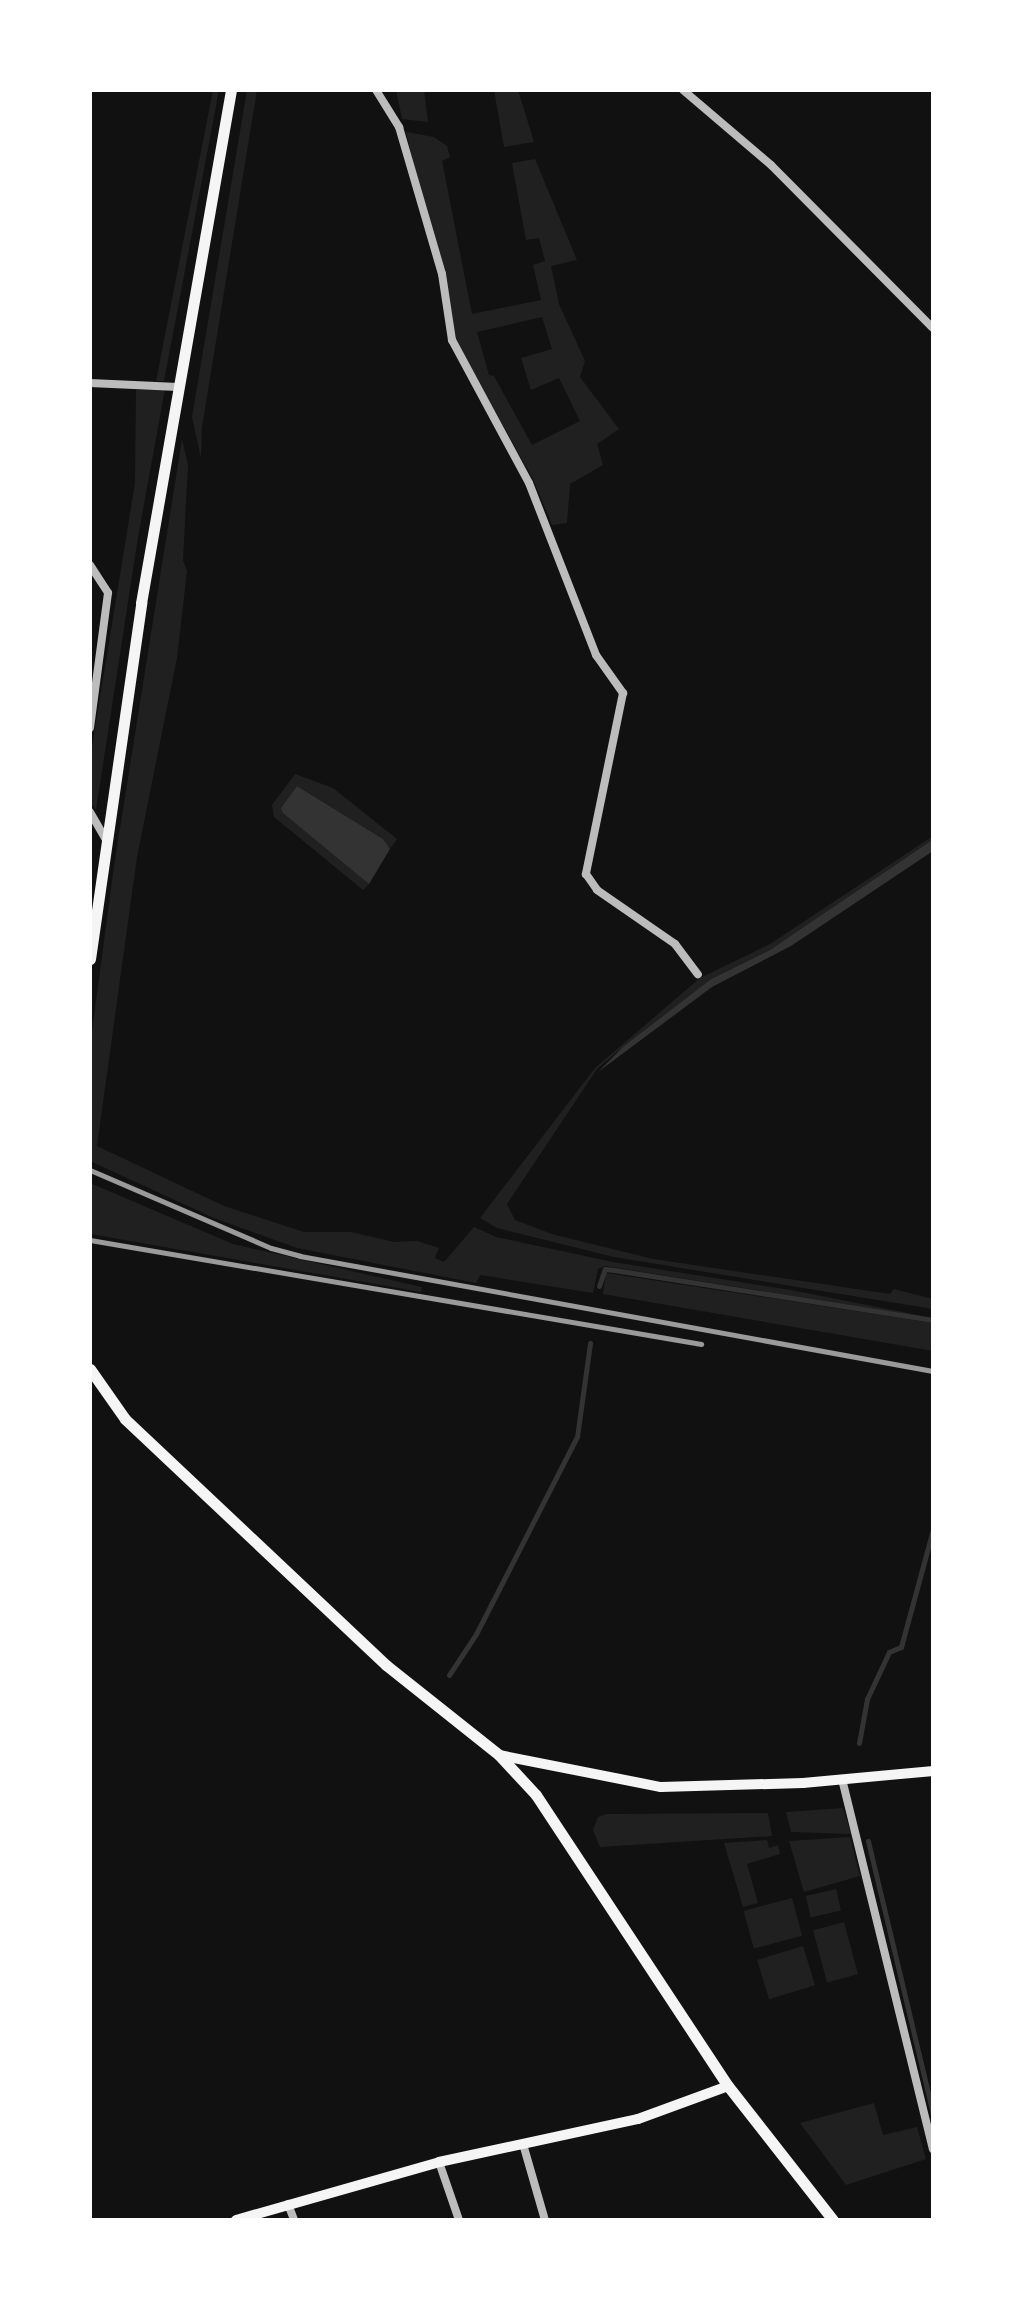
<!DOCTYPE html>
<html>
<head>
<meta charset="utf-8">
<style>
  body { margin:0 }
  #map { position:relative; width:1023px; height:2310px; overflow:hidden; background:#111; font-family:"Noto Sans",sans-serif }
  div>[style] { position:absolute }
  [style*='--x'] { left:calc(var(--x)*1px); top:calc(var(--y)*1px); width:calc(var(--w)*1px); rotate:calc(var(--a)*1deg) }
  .green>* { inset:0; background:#202020; transform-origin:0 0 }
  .water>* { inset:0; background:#333 }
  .stream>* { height:5px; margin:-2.5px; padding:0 2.5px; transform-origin:2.5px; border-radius:2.5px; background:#333 }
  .minor>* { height:8px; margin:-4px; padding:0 4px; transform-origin:4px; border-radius:4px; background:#bcbcbc }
  .secondary>* { height:10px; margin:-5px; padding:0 5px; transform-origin:5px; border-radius:5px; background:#f5f5f5 }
  .primary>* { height:11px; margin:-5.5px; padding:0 5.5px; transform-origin:5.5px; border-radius:5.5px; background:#f5f5f5 }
  .rail>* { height:5px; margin:-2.5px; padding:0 2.5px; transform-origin:2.5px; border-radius:2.5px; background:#9a9a9a }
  span { translate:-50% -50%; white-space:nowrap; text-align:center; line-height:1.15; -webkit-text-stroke:10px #fff; paint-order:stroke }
  .frame { position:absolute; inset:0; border:92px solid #fff; pointer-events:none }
</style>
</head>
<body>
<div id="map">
  <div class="green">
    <i style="clip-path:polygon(213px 90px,219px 90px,164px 381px,156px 381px)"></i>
    <i style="clip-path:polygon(247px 90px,257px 90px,202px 427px,201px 458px,192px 417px)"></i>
    <i style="clip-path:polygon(396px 90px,424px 90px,428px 122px,402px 119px)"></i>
    <i style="clip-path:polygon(494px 90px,518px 90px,534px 142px,504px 147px)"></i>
    <i style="clip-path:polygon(evenodd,406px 132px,434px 137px,447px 146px,450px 157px,442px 161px,472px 314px,541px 300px,533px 265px,545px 261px,539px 238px,526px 240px,512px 163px,535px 159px,577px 260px,551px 266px,559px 304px,585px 361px,580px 377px,619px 429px,597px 444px,603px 465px,570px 484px,567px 523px,552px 525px,533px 479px,455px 339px,406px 132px,542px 317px,552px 349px,521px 358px,531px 390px,559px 378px,580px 421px,532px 445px,494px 376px,489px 375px,477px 332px,542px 317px)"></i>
    <i style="clip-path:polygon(165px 389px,138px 537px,96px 810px,90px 802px,90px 759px,135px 483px,136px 390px)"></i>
    <i style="clip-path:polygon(182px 439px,188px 465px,183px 560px,187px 571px,177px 658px,137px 857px,97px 1146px,224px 1206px,304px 1232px,351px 1232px,394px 1242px,417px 1241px,439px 1248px,435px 1258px,444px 1262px,474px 1227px,496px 1237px,613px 1262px,791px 1290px,933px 1318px,605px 1266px,598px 1269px,593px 1293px,480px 1275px,476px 1283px,297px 1248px,214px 1218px,90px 1161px,90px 1046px,114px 866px)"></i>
    <i style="clip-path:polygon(295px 774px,333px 788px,397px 839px,390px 849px,383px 839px,297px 786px,281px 808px,369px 884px,363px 890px,274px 817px,272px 805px)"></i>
    <i style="clip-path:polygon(933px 836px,930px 846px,770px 950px,711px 979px,624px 1046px,597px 1069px,507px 1204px,515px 1220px,552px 1234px,653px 1259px,890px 1294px,894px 1289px,933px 1299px,933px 1309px,614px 1257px,497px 1228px,480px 1218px,595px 1068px,700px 978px,770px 944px)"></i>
    <i style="clip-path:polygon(90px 1183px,233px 1244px,422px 1287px,421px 1292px,90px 1234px)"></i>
    <i style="clip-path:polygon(606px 1273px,933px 1323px,933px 1351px,603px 1294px)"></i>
    <i style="clip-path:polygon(843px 1808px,851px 1834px,791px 1832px,786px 1812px)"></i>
    <i style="clip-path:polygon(768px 1813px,772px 1836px,600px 1847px,593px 1830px,598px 1817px,606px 1814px)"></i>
    <i style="clip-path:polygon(850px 1837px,860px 1876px,804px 1892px,789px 1841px)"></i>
    <i style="clip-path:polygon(767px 1840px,769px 1848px,778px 1845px,780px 1854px,747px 1864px,758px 1903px,743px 1907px,724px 1843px)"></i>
    <i style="left:836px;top:1889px;width:22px;height:31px;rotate:77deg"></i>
    <i style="left:792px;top:1898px;width:39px;height:50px;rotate:75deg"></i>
    <i style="left:844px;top:1922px;width:54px;height:32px;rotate:75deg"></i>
    <i style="left:803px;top:1946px;width:41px;height:48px;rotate:73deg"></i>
    <i style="clip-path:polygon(874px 2103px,883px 2135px,917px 2127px,926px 2159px,846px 2185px,800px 2123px)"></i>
  </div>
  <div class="water">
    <i style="clip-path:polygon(297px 786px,383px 839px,390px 849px,369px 884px,283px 813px,281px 808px)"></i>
    <i style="clip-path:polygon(931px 841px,933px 851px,791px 946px,712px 987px,598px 1072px,624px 1046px,711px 979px,770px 950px)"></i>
  </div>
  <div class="stream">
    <i style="--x:599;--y:1286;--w:18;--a:-71"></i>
    <i style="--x:605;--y:1269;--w:9;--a:6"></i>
    <i style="--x:614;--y:1270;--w:323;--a:8.9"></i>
    <i style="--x:449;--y:1675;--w:49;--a:-56.6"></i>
    <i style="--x:476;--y:1634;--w:221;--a:-62.9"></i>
    <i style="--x:577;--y:1437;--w:95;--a:-82.1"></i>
    <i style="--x:859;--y:1743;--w:45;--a:-79.7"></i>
    <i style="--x:867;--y:1699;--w:52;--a:-64.9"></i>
    <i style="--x:889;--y:1652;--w:13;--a:-23"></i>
    <i style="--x:901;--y:1647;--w:122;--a:-74.8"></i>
    <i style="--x:868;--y:1841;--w:281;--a:76.6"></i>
  </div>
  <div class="minor">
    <i style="--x:376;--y:90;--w:44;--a:58.1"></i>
    <i style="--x:399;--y:127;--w:153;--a:73.7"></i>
    <i style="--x:442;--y:274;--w:67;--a:81.4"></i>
    <i style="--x:452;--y:340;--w:162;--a:61.7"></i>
    <i style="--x:529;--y:483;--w:185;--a:68.7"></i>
    <i style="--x:596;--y:655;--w:47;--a:54.6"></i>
    <i style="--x:623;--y:693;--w:185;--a:101.6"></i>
    <i style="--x:586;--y:874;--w:19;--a:55"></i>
    <i style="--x:597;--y:890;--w:95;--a:34.7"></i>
    <i style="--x:675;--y:944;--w:38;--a:53"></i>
    <i style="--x:683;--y:90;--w:116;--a:40.4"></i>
    <i style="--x:771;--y:165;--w:230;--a:45.2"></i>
    <i style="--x:90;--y:383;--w:88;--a:2.6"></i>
    <i style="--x:90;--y:565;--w:33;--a:57"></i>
    <i style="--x:108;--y:593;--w:136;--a:97.6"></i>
    <i style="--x:90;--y:812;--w:32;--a:60"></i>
    <i style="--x:842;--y:1779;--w:381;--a:76.2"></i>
    <i style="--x:523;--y:2144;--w:79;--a:73.9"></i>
    <i style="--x:439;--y:2162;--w:61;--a:71"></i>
    <i style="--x:288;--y:2204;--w:17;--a:69"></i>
  </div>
  <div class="secondary">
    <i style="--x:499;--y:1755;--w:165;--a:11.2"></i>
    <i style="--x:661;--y:1787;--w:142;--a:-1.6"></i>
    <i style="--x:803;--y:1783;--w:131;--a:-5.3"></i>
    <i style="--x:236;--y:2220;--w:211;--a:-15.9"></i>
    <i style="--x:439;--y:2162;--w:204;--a:-12.2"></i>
    <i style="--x:638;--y:2119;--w:96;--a:-20.1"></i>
  </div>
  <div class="primary">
    <i style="--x:90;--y:959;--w:360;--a:-81.8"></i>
    <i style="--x:141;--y:603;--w:521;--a:-80.05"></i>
    <i style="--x:90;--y:1369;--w:61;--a:55"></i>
    <i style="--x:125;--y:1419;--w:359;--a:43.3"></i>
    <i style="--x:386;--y:1665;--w:144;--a:38.5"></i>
    <i style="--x:499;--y:1755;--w:54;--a:47.2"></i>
    <i style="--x:536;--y:1795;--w:349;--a:56.6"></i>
    <i style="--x:728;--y:2086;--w:170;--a:51.9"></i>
  </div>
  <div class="rail">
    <i style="--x:90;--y:1170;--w:197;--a:23.3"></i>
    <i style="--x:271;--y:1248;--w:30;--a:15"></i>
    <i style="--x:300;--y:1256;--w:643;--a:10.3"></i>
    <i style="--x:90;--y:1240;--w:620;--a:9.66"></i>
  </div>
  <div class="frame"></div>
</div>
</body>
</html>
